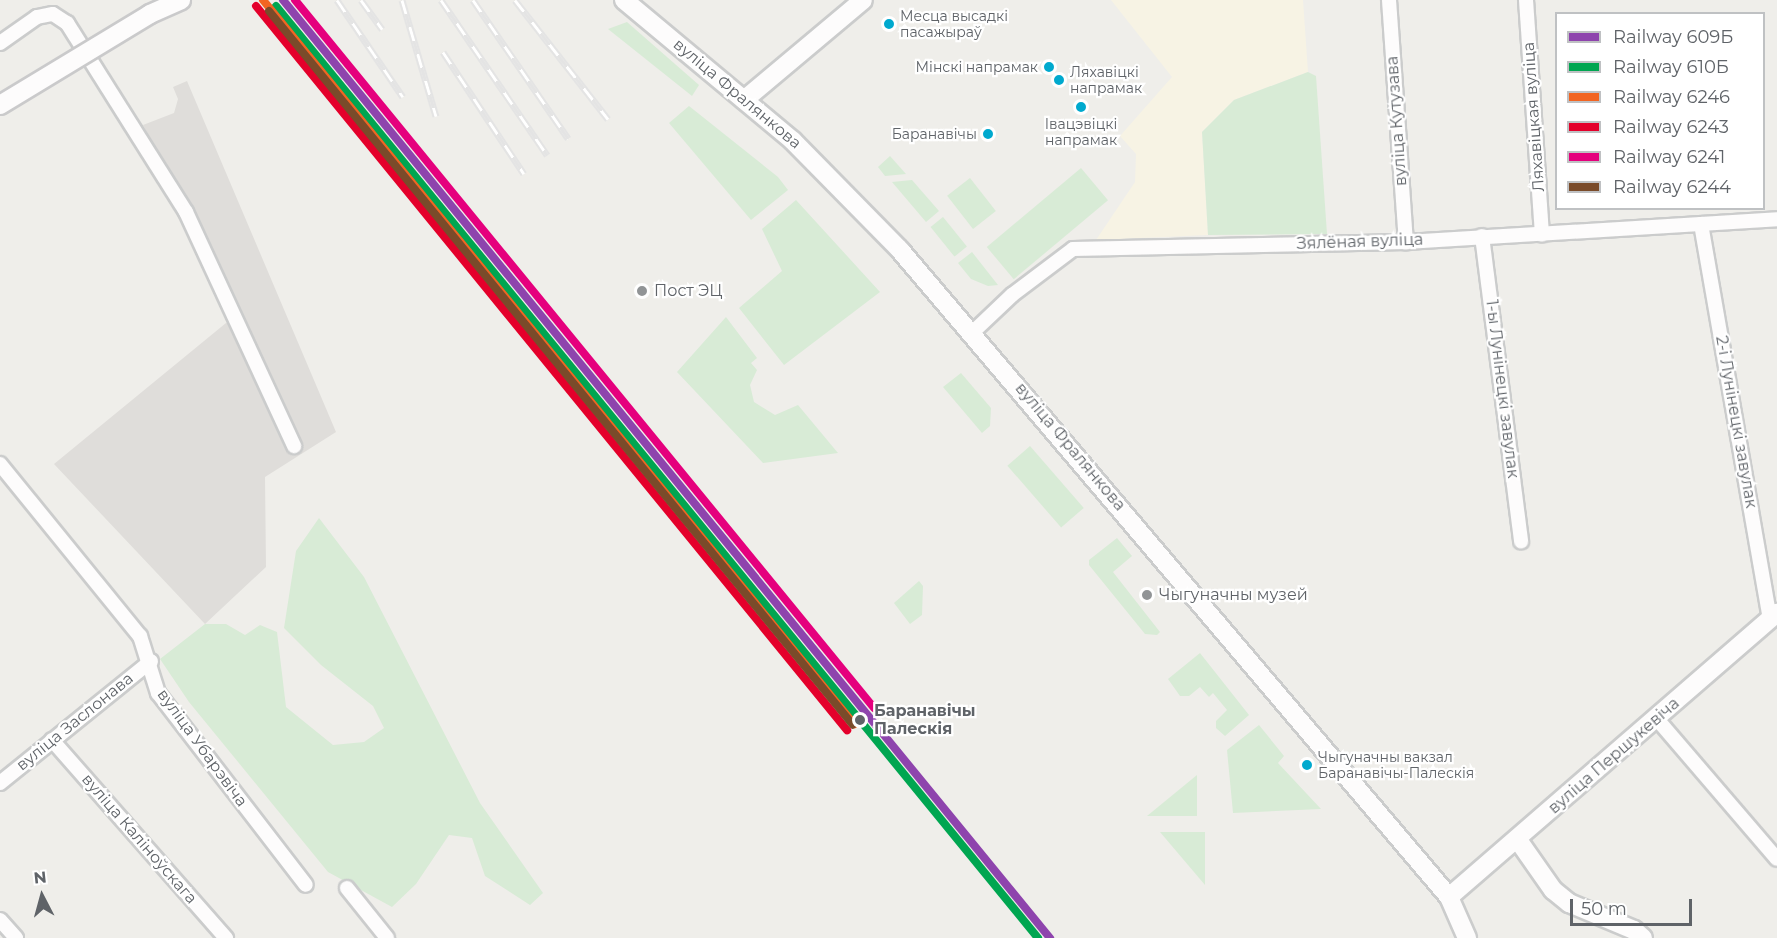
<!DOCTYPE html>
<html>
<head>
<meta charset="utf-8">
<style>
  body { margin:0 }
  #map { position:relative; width:1777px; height:938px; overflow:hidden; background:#efeeea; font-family:Montserrat,sans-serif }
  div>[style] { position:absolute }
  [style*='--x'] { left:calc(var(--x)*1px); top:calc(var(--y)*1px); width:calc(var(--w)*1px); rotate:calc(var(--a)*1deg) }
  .commercial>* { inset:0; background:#f7f3e4 }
  .industrial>* { inset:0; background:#dfddda }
  .green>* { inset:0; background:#d8ebd6; transform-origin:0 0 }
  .roads { filter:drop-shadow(2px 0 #cbcccc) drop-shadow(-2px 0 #cbcccc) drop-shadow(0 2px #cbcccc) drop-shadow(0 -2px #cbcccc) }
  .street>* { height:14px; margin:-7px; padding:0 7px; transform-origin:7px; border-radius:7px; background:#fdfcfc }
  .secondary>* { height:18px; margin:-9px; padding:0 9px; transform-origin:9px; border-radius:9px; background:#fdfcfc }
  .rail>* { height:7px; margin-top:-3.5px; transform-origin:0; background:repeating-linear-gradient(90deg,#fff 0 14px,#e4e4e4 0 28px); box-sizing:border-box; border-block:2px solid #e4e4e4 }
  .bridges { filter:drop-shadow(2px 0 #cacacb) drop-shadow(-2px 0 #cacacb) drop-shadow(0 2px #cacacb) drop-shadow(0 -2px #cacacb) }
  .secondary-bridge>* { height:18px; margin:-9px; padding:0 9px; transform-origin:9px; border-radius:9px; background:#fdfcfc }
  .rail-1>* { height:8px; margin:-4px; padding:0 4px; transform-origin:4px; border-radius:4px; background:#8e44ad }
  .rail-2>* { height:8px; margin:-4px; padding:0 4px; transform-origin:4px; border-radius:4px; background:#00a651 }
  .rail-3>* { height:8px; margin:-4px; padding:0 4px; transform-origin:4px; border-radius:4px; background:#f26522 }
  .rail-4>* { height:8px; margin:-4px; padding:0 4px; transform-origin:4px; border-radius:4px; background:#e4002b }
  .rail-5>* { height:8px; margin:-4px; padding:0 4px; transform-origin:4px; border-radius:4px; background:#e5007d }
  .rail-6>* { height:8px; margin:-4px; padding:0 4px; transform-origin:4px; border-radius:4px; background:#7a4b2a }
  .dots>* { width:16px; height:16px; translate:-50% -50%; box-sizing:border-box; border:3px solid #fff; border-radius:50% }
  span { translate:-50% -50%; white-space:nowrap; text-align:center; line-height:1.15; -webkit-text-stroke:4.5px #fff; paint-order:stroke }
  .bus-label { font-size:14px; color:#5f6368 }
  .left { translate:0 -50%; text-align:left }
  .right { translate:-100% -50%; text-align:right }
  .street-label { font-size:16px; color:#5f6368 }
  .poi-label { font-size:16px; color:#5f6368 }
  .stop-label { font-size:16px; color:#5f6368; font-weight:700 }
  .legend { position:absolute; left:1555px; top:12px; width:210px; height:198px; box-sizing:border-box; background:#fff; border:2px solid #bfc1c3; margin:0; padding:8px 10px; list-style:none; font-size:18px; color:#5f6368 }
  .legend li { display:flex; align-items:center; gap:12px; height:30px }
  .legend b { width:30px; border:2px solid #bfc1c3 }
  .north { position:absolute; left:12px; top:866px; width:60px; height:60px; -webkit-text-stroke:4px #fff; paint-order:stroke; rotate:354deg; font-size:16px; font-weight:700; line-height:24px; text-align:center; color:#5f6368 }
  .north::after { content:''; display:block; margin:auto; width:21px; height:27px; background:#5f6368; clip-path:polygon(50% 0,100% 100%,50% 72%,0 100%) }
  .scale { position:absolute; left:1570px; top:899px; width:122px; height:27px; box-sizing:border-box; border:3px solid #5f6368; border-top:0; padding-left:8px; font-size:18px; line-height:21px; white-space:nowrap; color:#5f6368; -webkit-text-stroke:4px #fff; paint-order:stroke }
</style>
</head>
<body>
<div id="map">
  <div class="commercial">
    <i style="clip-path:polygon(1111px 0,1303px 0,1308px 72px,1234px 100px,1202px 132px,1208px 235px,1096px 240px,1135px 182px,1136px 154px,1120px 136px,1172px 77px)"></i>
  </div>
  <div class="industrial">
    <i style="clip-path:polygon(187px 81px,336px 432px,265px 477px,266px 567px,205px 624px,54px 464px,226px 323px,241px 319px,143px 125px,174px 113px,178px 99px,173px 87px)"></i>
  </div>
  <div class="green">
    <i style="clip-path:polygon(627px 22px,699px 85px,692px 96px,608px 29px)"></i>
    <i style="clip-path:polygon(1308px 72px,1316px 76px,1327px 234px,1208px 235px,1202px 132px,1234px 100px)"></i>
    <i style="clip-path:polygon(689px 106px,778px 177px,788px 190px,751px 220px,669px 123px)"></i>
    <i style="clip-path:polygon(890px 156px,906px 174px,885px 176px,878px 167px)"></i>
    <i style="left:1081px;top:168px;width:42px;height:123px;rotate:50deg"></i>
    <i style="left:970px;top:178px;width:42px;height:29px;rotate:52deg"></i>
    <i style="clip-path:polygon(912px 180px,939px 211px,926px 222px,892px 182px)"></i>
    <i style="clip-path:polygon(796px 200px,880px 292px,784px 365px,739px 308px,782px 271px,762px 229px)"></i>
    <i style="left:943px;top:217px;width:38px;height:16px;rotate:51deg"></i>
    <i style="clip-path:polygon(972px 252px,998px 285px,988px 286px,971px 279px,958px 263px)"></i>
    <i style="clip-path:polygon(726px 317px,757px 358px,751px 363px,757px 370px,750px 385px,754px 402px,775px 415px,798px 405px,838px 453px,763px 463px,677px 372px)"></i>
    <i style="clip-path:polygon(961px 373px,991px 408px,990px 426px,982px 433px,943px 387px)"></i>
    <i style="left:1030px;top:446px;width:82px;height:30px;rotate:49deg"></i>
    <i style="clip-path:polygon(319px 518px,364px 577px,480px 803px,543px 893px,530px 905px,485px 876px,472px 838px,449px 835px,416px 884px,392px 907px,328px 872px,189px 702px,160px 659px,205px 624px,226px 624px,245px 635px,260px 625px,277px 632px,286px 707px,333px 745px,364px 742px,384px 728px,373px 706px,321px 665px,284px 628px,296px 551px)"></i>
    <i style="clip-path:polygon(1117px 538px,1132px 556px,1113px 572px,1160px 632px,1157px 635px,1145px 634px,1089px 565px,1089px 560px)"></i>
    <i style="clip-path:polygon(919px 581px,923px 586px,922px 615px,910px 624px,894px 603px)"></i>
    <i style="clip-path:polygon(1200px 653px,1249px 715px,1225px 736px,1216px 728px,1216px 721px,1227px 710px,1213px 693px,1209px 697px,1200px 687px,1189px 696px,1180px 696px,1168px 679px)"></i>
    <i style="clip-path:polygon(1259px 725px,1284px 756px,1278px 763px,1321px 809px,1233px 813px,1227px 750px)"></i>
    <i style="clip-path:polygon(1197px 775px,1197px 816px,1147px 816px)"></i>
    <i style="clip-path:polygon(1160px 832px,1205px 832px,1205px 885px)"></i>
  </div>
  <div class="roads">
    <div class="street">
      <i style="--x:1389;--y:0;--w:243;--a:86"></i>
      <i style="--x:1526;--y:0;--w:235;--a:86.1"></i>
      <i style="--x:0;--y:43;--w:45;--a:-35.1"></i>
      <i style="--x:37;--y:17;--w:16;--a:-11"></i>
      <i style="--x:53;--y:14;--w:17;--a:33"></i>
      <i style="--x:67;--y:23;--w:223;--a:57.8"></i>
      <i style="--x:186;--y:212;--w:258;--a:65.2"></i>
      <i style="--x:1701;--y:224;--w:401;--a:80.1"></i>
      <i style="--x:1482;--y:236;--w:308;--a:82.7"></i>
      <i style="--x:973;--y:332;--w:54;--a:-43.5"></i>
      <i style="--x:1012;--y:295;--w:76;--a:-37"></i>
      <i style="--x:1073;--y:249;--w:333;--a:-1.2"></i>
      <i style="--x:1406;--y:242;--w:372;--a:-3.5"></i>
      <i style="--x:0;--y:464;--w:222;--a:50.9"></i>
      <i style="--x:140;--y:636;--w:60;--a:72.5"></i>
      <i style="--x:158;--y:693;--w:242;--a:52.4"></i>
      <i style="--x:1657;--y:719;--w:184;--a:49.4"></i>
      <i style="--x:52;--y:740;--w:264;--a:48.7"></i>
      <i style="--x:0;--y:783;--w:194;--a:-38.9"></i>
      <i style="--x:347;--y:888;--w:64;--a:51.3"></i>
      <i style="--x:0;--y:920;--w:24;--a:48"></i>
    </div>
    <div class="secondary">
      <i style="--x:624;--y:0;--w:220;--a:39.8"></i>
      <i style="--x:793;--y:141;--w:153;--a:45.5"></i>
      <i style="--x:900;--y:250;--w:849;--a:49.68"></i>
      <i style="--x:1449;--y:897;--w:45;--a:66.3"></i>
      <i style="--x:744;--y:100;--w:155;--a:-40"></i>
      <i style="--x:1518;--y:840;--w:61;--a:55"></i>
      <i style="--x:1553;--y:890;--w:21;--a:39"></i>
      <i style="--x:1569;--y:903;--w:70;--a:22.6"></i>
      <i style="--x:1634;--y:930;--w:12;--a:42"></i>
      <i style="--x:1449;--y:897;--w:434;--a:-40.9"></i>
    </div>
  </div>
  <div class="rail">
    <i style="--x:337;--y:0;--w:117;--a:55.8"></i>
    <i style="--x:361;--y:0;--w:36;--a:54"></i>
    <i style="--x:402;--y:0;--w:121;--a:73.7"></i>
    <i style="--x:441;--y:0;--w:188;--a:55.6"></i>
    <i style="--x:473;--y:0;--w:168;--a:55.5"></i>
    <i style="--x:515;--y:0;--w:151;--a:52"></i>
    <i style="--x:443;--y:52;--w:146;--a:56.4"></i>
  </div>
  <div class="bridges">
    <div class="secondary-bridge">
      <i style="--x:0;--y:105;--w:175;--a:-31.2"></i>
      <i style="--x:150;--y:14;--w:34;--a:-24"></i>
    </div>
  </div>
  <div class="rail-1">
    <i style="--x:283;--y:0;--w:1212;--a:50.73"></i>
  </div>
  <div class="rail-2">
    <i style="--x:276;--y:6;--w:1204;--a:50.73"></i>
  </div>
  <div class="rail-3">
    <i style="--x:263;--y:0;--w:935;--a:50.78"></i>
  </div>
  <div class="rail-4">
    <i style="--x:256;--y:6;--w:935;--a:50.78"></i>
  </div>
  <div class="rail-5">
    <i style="--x:295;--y:0;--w:915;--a:50.72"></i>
  </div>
  <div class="rail-6">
    <i style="--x:269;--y:11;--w:922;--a:50.72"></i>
  </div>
  <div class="dots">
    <i style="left:889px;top:24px;background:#00a9ce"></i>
    <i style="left:1049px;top:67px;background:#00a9ce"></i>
    <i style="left:1059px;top:80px;background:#00a9ce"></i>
    <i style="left:1081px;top:107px;background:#00a9ce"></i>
    <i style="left:988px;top:134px;background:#00a9ce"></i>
    <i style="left:642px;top:291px;background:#919496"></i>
    <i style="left:1147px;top:595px;background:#919496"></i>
    <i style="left:860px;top:720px;background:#5f6368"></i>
    <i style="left:1307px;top:765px;background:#00a9ce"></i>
  </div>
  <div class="bus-label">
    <span class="left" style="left:900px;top:24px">Месца высадкі<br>пасажыраў</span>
    <span class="right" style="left:1038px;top:67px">Мінскі напрамак</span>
    <span class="left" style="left:1070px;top:80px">Ляхавіцкі<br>напрамак</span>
    <span style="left:1081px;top:132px">Івацэвіцкі<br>напрамак</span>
    <span class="right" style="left:977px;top:134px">Баранавічы</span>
    <span class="left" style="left:1318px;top:765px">Чыгуначны вакзал<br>Баранавічы-Палескія</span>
  </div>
  <div class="street-label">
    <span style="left:737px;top:94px;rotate:40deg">вуліца Фралянкова</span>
    <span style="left:1534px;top:117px;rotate:-94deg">Ляхавіцкая вуліца</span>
    <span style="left:1397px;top:121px;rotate:-94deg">вуліца Кутузава</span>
    <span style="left:1360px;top:242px;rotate:-2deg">Зялёная вуліца</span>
    <span style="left:1502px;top:389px;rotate:83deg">1-ы Лунінецкі завулак</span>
    <span style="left:1736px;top:422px;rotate:80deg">2-і Лунінецкі завулак</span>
    <span style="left:1070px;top:447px;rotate:50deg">вуліца Фралянкова</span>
    <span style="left:75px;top:722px;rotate:-39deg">вуліца Заслонава</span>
    <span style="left:202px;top:748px;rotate:54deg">вуліца Убарэвіча</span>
    <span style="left:1614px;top:756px;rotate:-41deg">вуліца Першукевіча</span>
    <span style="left:139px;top:839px;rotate:49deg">вуліца Каліноўскага</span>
  </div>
  <div class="poi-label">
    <span class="left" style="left:654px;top:291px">Пост ЭЦ</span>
    <span class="left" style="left:1159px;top:595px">Чыгуначны музей</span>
  </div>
  <div class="stop-label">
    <span class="left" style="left:874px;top:720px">Баранавічы<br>Палескія</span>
  </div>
  <ul class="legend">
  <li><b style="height:8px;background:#8e44ad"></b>Railway 609Б</li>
  <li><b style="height:8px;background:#00a651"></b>Railway 610Б</li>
  <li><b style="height:8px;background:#f26522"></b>Railway 6246</li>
  <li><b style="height:8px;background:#e4002b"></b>Railway 6243</li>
  <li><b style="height:8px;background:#e5007d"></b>Railway 6241</li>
  <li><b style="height:8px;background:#7a4b2a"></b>Railway 6244</li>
  </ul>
  <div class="north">N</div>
  <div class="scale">50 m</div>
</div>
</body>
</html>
